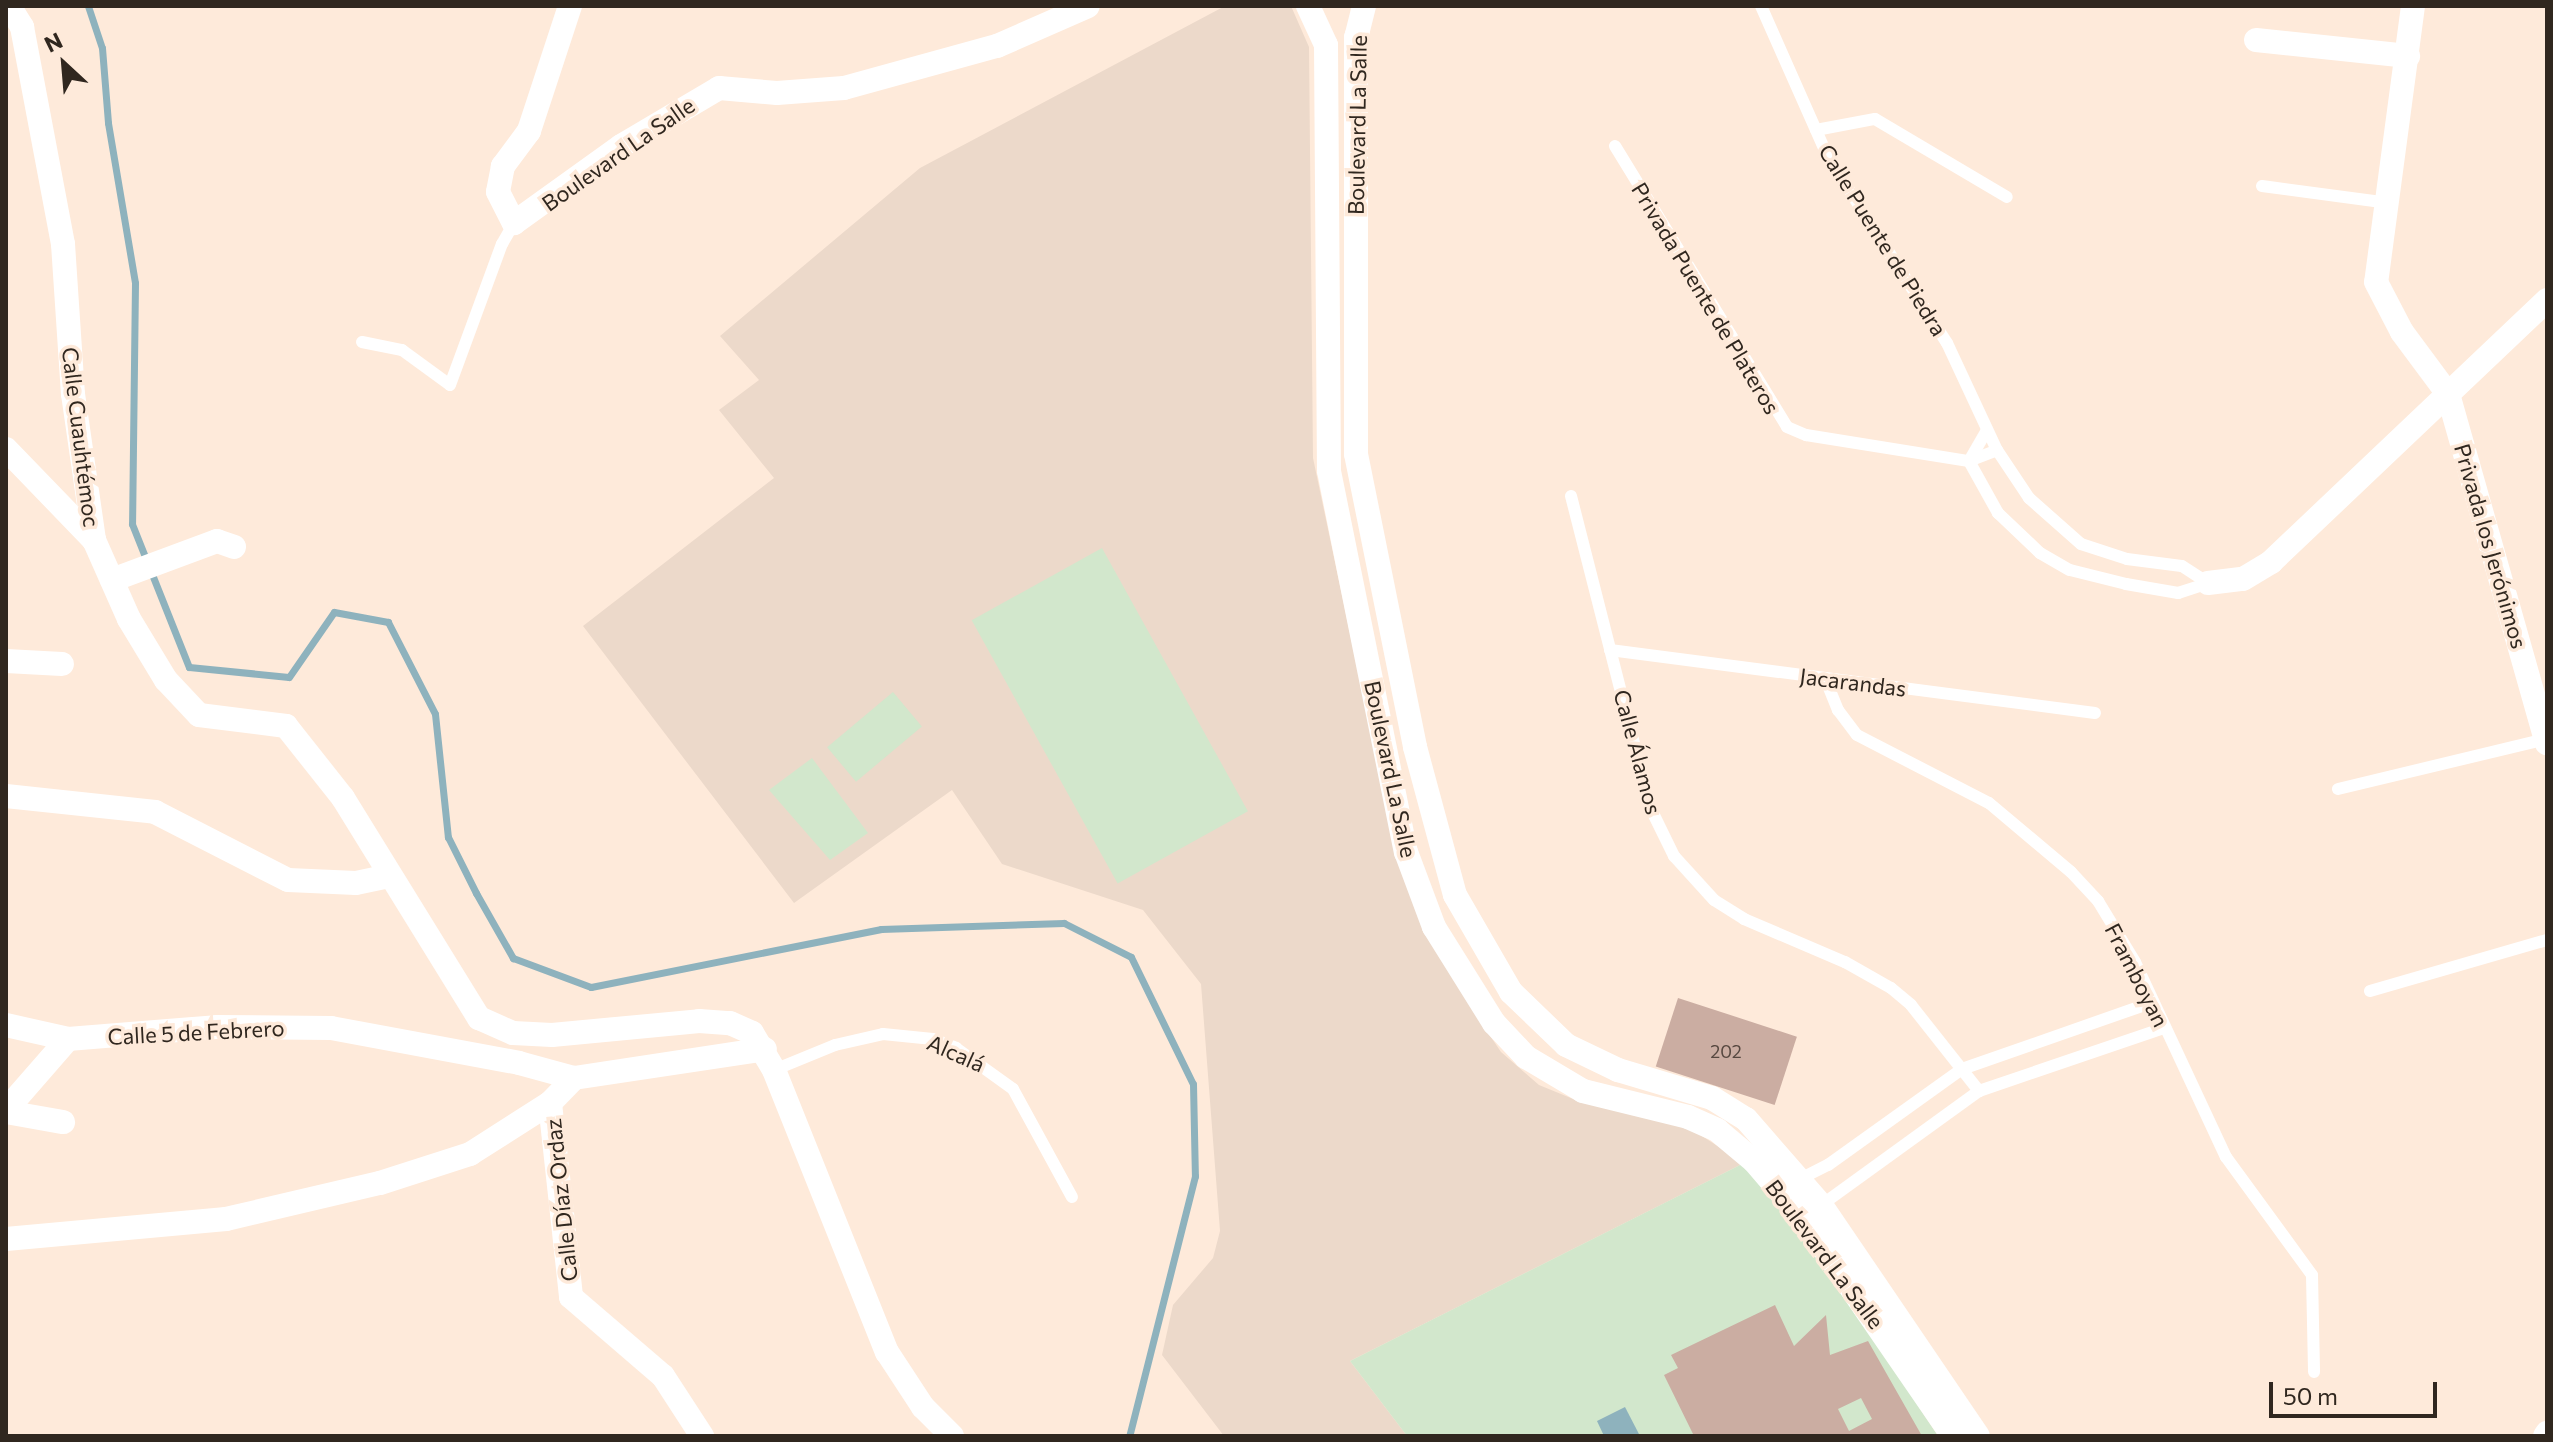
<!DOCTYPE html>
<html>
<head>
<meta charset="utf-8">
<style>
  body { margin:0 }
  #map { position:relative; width:2553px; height:1442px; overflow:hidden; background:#feeada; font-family:Commissioner,sans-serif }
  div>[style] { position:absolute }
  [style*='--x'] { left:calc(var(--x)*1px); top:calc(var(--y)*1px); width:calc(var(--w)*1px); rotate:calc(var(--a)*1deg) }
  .education>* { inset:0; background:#ecd9ca }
  .green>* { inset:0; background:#d2e7cc; transform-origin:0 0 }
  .water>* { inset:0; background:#8eb2bd }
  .stream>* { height:7px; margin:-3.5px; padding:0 3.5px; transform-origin:3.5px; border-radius:3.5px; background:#8eb2bd }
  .building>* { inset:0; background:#cbada2; transform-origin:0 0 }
  .lane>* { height:12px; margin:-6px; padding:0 6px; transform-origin:6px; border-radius:6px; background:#fff }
  .street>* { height:24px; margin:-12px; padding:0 12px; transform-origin:12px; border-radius:12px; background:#fff }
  span { translate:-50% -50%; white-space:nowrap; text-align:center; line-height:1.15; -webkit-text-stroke:7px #feeada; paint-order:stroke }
  .number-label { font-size:18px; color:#574840 }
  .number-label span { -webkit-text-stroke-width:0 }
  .street-label { font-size:22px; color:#30271f }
  .frame { position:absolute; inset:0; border:8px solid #30271f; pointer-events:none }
  .north { position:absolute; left:24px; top:24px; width:80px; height:80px; -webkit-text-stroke:6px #feeada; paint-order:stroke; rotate:334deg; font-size:22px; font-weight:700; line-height:32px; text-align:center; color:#30271f }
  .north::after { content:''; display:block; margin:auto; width:28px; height:36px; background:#30271f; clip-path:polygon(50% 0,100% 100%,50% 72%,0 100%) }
  .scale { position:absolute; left:2269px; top:1382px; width:168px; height:36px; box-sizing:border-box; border:4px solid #30271f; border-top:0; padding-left:10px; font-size:24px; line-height:28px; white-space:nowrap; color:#30271f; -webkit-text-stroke:6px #feeada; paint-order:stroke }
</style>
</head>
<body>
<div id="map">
  <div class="education">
    <i style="clip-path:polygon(1225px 6px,1291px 6px,1309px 47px,1313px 458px,1383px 790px,1472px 1009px,1501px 1052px,1539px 1085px,1578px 1101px,1691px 1129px,1744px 1163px,1350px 1361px,1407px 1436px,1224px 1436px,1162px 1355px,1173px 1305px,1213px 1258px,1220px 1231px,1201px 984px,1143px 910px,1002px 864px,952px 790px,794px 903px,583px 626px,774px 478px,719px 410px,759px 380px,720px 336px,920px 168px)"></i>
  </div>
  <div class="green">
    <i style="left:1102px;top:548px;width:301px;height:149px;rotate:61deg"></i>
    <i style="left:893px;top:692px;width:45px;height:86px;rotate:50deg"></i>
    <i style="clip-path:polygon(812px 758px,868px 833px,830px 860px,769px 790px)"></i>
    <i style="clip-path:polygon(1744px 1163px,1792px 1215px,1938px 1436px,1407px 1436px,1350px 1361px)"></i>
  </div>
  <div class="water">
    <i style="clip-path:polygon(1625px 1407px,1640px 1436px,1604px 1436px,1597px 1421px)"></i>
  </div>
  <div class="stream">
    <i style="--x:88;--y:6;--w:44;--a:71.6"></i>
    <i style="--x:102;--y:48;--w:75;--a:85.4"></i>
    <i style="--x:108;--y:123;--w:162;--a:80.4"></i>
    <i style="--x:135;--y:283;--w:241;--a:90.7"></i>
    <i style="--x:132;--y:524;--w:154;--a:68.3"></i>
    <i style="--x:189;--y:667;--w:100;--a:5.7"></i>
    <i style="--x:289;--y:677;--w:79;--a:-55.3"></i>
    <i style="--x:334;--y:612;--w:55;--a:10.5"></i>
    <i style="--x:388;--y:622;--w:103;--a:62.9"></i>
    <i style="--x:435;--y:714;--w:124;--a:84"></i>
    <i style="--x:448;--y:837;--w:63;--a:63.4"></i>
    <i style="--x:476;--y:893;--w:75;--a:60.4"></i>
    <i style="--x:513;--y:958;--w:83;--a:20.4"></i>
    <i style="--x:591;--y:987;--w:296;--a:-11.3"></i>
    <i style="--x:881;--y:929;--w:183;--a:-1.9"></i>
    <i style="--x:1064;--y:923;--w:75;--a:26.9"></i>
    <i style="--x:1131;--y:957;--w:141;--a:64"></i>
    <i style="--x:1193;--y:1084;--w:92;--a:88.8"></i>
    <i style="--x:1195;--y:1176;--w:268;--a:104.2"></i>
  </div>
  <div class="building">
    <i style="left:1678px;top:998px;width:125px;height:72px;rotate:18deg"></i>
    <i style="clip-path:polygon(evenodd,1775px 1305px,1794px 1346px,1826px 1315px,1830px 1355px,1868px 1341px,1922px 1436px,1694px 1436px,1664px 1375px,1678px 1368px,1671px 1355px,1775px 1305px,1861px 1398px,1872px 1419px,1849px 1431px,1838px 1409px,1861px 1398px)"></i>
  </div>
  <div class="lane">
    <i style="--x:1761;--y:6;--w:165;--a:66.1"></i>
    <i style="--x:1828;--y:157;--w:221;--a:57.4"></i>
    <i style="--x:1947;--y:343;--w:118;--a:65"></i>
    <i style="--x:1997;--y:450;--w:58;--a:56.3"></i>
    <i style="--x:2029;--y:498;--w:69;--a:41.5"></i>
    <i style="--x:2081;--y:544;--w:48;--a:18.1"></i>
    <i style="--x:2127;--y:559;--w:55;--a:7.3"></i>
    <i style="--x:2182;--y:566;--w:31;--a:33"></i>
    <i style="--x:1816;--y:130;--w:60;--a:-10.6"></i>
    <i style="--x:1875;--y:119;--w:153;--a:30.6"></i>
    <i style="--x:1615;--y:146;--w:329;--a:58.5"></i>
    <i style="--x:1787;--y:427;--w:21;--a:23"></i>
    <i style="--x:1806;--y:435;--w:165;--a:9.1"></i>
    <i style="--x:1969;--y:461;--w:30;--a:-21"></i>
    <i style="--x:2262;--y:186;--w:128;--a:7.6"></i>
    <i style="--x:362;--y:342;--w:41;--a:11.3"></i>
    <i style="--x:402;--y:350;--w:59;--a:36.1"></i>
    <i style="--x:450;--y:385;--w:150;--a:-69.8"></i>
    <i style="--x:502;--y:244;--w:24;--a:-60"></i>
    <i style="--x:1987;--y:430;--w:36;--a:120"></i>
    <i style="--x:1969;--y:461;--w:60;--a:60.9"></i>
    <i style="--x:1998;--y:513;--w:58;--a:43.6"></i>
    <i style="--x:2040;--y:553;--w:34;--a:30"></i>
    <i style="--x:2070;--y:570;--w:58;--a:14"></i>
    <i style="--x:2126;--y:584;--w:53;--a:9.8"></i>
    <i style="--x:2178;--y:593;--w:32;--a:-18"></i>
    <i style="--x:1571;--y:496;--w:321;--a:75.7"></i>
    <i style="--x:1650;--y:807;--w:55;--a:63.9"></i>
    <i style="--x:1674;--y:856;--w:59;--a:47.7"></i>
    <i style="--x:1714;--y:900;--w:36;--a:32"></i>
    <i style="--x:1744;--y:919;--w:110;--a:23.1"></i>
    <i style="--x:1845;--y:962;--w:53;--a:29.5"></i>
    <i style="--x:1891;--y:988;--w:26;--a:40"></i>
    <i style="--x:1911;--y:1005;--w:110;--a:51.7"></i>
    <i style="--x:1610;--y:650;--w:489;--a:7.4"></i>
    <i style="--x:1825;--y:678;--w:35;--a:68"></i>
    <i style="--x:1838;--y:710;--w:31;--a:53"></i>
    <i style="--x:1857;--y:735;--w:148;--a:27.3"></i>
    <i style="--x:1989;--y:803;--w:107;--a:40.1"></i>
    <i style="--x:2071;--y:872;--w:40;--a:47"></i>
    <i style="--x:2098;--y:901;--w:71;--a:58.8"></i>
    <i style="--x:2135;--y:962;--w:215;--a:65"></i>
    <i style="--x:2226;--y:1157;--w:146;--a:53.9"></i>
    <i style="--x:2312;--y:1275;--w:97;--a:88.8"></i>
    <i style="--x:2338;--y:789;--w:214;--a:-13.5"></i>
    <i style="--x:2370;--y:991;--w:184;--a:-16.1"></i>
    <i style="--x:774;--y:1070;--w:66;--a:-22.3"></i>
    <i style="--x:835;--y:1045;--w:49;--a:-12.9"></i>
    <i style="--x:883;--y:1034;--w:50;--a:5.7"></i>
    <i style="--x:933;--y:1039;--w:25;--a:21"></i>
    <i style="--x:956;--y:1048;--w:70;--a:35.7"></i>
    <i style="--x:1013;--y:1089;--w:123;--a:61.4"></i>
    <i style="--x:1798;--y:1180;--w:34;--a:-27"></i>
    <i style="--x:1828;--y:1165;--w:165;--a:-35.6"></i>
    <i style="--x:1962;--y:1069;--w:202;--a:-19.3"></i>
    <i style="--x:1820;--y:1206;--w:196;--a:-35.9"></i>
    <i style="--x:1979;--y:1091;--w:195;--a:-18.8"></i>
  </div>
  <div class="street">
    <i style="--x:9;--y:6;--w:25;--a:58"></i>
    <i style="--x:22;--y:27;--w:221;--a:79.3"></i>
    <i style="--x:63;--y:244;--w:150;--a:86.2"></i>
    <i style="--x:73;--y:394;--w:148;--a:81.8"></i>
    <i style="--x:94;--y:540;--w:86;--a:66.1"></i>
    <i style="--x:129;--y:619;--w:71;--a:58.8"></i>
    <i style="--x:166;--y:680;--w:48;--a:46.7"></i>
    <i style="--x:199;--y:715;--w:88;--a:7.2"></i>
    <i style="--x:286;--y:726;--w:92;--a:51.6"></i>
    <i style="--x:343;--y:798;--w:259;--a:58.3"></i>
    <i style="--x:479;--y:1018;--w:37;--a:24"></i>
    <i style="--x:513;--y:1033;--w:39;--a:3"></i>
    <i style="--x:552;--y:1035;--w:148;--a:-5.4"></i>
    <i style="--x:699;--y:1021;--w:31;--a:4"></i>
    <i style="--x:730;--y:1023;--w:24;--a:24"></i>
    <i style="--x:752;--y:1033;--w:43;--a:59.3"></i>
    <i style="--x:774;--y:1070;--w:304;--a:68.2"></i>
    <i style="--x:887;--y:1352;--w:66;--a:56.8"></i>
    <i style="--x:923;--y:1407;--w:41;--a:45"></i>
    <i style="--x:570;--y:6;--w:132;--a:108.2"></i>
    <i style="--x:529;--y:131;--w:44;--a:126.6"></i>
    <i style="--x:503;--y:166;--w:26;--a:101"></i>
    <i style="--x:498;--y:192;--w:35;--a:63"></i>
    <i style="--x:514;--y:223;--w:132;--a:-35.7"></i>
    <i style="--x:621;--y:146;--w:114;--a:-30.6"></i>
    <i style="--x:719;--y:88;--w:58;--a:4.9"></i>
    <i style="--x:777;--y:93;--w:67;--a:-4.3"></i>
    <i style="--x:844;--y:88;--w:159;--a:-15.4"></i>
    <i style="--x:997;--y:46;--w:99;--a:-23.7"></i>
    <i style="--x:1308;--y:6;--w:43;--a:65.2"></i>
    <i style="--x:1326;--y:45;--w:426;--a:89.6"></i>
    <i style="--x:1329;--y:471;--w:389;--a:78.6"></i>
    <i style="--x:1406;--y:852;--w:80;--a:69.5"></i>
    <i style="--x:1434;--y:927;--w:113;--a:58"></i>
    <i style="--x:1494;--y:1023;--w:47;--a:46.7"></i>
    <i style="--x:1526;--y:1057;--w:66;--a:30.8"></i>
    <i style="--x:1583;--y:1091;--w:108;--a:13.9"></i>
    <i style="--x:1688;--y:1117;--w:32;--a:24"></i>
    <i style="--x:1717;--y:1130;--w:48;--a:40"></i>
    <i style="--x:1754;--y:1161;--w:75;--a:49.3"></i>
    <i style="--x:1803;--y:1218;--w:265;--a:55.5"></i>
    <i style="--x:1364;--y:6;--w:32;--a:104"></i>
    <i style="--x:1356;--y:37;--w:417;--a:90"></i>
    <i style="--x:1356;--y:454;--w:299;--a:78.6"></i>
    <i style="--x:1415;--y:747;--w:153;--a:74.9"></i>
    <i style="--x:1455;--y:895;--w:112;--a:60"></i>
    <i style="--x:1511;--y:992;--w:76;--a:43.9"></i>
    <i style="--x:1566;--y:1045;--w:58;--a:25.7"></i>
    <i style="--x:1618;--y:1070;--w:98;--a:16.6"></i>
    <i style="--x:1712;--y:1098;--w:40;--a:32"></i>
    <i style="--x:1746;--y:1119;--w:114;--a:48.9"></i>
    <i style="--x:1821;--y:1205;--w:279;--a:55.8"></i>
    <i style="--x:2413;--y:6;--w:278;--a:97.6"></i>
    <i style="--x:2376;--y:282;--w:56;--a:62.5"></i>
    <i style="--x:2402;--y:332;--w:77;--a:53.4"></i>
    <i style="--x:2448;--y:394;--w:363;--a:74.2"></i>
    <i style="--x:2256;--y:40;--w:153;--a:6"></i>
    <i style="--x:6;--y:449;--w:127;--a:46"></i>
    <i style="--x:112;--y:580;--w:112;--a:-20.4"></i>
    <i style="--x:217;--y:541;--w:18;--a:19"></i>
    <i style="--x:2208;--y:583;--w:35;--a:-7"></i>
    <i style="--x:2243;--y:579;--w:33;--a:-31"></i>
    <i style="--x:2271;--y:562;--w:381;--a:-43.5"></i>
    <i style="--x:6;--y:661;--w:56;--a:3.1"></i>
    <i style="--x:6;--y:796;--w:150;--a:6.1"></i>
    <i style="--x:155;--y:812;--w:149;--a:27.1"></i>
    <i style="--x:288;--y:880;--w:68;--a:2.5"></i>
    <i style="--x:356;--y:883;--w:34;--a:-12"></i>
    <i style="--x:6;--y:1025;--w:64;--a:12.7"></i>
    <i style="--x:68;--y:1039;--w:148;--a:-4.6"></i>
    <i style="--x:216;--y:1027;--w:115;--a:0.5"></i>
    <i style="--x:331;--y:1028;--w:191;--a:10.5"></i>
    <i style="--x:519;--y:1063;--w:57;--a:15.3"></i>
    <i style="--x:574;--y:1078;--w:193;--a:-8.6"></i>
    <i style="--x:550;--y:1103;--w:195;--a:83.8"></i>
    <i style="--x:571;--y:1297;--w:121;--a:40.7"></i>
    <i style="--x:663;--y:1376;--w:72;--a:57"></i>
    <i style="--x:6;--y:1110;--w:94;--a:-48.9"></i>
    <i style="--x:6;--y:1112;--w:58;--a:10"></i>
    <i style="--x:6;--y:1239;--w:221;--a:-5.2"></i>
    <i style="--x:226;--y:1219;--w:158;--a:-13.2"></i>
    <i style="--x:380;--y:1183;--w:95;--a:-17.9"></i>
    <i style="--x:470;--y:1154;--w:95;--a:-32.5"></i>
    <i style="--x:550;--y:1103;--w:35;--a:-46"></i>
    <i style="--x:2545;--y:1436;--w:4;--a:-56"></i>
  </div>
  <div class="number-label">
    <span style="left:1726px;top:1051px">202</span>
  </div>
  <div class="street-label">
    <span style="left:1357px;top:125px;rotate:-89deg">Boulevard La Salle</span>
    <span style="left:618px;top:154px;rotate:-35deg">Boulevard La Salle</span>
    <span style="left:1883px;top:240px;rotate:58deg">Calle Puente de Piedra</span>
    <span style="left:1706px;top:298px;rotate:59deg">Privada Puente de Plateros</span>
    <span style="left:81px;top:437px;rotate:83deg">Calle Cuauhtémoc</span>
    <span style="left:2491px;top:546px;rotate:74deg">Privada los Jerónimos</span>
    <span style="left:1853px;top:682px;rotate:7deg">Jacarandas</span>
    <span style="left:1638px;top:752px;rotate:75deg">Calle Álamos</span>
    <span style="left:1391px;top:769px;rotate:78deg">Boulevard La Salle</span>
    <span style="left:2137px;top:975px;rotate:63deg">Framboyan</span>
    <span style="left:196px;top:1032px;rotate:-3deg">Calle 5 de Febrero</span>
    <span style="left:956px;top:1053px;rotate:24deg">Alcalá</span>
    <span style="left:561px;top:1200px;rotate:-96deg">Calle Díaz Ordaz</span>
    <span style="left:1825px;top:1254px;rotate:53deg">Boulevard La Salle</span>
  </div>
  <div class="frame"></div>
  <div class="north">N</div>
  <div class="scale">50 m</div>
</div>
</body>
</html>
